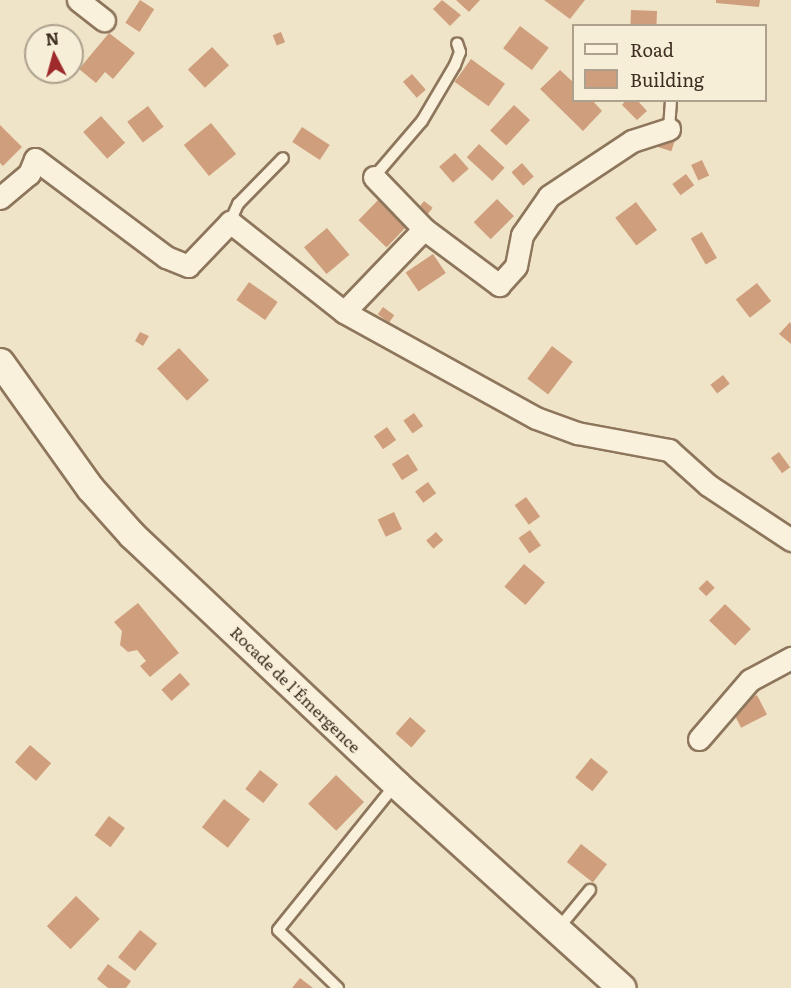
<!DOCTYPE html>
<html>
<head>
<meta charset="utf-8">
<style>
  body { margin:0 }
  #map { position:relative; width:791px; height:988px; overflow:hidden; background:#f0e4c8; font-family:Literata,serif }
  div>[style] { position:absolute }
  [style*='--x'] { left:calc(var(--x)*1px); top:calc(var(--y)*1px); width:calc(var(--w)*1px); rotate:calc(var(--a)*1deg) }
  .building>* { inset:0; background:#cf9f7d; transform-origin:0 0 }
  .roads { filter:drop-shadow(2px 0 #8d765c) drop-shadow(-2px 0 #8d765c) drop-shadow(0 2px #8d765c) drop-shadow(0 -2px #8d765c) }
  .service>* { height:10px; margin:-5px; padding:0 5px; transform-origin:5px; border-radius:5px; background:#faf1dc }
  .minor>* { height:21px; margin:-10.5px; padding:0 10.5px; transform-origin:10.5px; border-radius:10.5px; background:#faf1dc }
  .tertiary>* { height:27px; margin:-13.5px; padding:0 13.5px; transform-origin:13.5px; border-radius:13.5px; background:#faf1dc }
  span { translate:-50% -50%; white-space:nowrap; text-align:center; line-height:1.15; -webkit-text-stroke:5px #f7eed8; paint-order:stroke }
  .street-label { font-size:16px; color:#3d2e20 }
  .legend { position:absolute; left:572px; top:24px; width:195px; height:78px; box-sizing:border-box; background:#f7eed8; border:2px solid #ada18e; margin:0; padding:8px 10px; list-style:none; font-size:18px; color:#3d2e20 }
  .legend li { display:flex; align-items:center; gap:12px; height:30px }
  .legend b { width:30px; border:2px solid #ada18e }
  .north { position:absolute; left:24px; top:24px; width:60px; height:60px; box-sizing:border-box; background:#f7eed8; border:2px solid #ada18e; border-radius:50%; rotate:354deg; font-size:16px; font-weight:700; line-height:24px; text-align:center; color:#3d2e20 }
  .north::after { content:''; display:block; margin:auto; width:21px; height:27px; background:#9e2a2b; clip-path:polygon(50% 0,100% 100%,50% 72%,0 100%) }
</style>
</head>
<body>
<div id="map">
  <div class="building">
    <i style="left:140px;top:0;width:17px;height:27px;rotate:33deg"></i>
    <i style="clip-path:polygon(442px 0,461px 15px,450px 26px,433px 9px)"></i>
    <i style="clip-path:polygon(456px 0,480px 0,469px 12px)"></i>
    <i style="clip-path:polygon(544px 0,585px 0,570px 19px)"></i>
    <i style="clip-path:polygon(716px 0,760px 0,759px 7px,716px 3px)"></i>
    <i style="left:631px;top:10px;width:26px;height:16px;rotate:2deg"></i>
    <i style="left:520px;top:26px;width:36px;height:28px;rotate:37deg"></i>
    <i style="left:281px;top:32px;width:11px;height:9px;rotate:68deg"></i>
    <i style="clip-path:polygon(109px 33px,135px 53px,113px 79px,105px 72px,96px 83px,79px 69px)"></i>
    <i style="left:212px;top:47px;width:25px;height:33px;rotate:47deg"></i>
    <i style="left:471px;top:59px;width:42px;height:28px;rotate:36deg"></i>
    <i style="clip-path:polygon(560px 70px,574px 83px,574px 100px,592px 100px,602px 111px,583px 131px,540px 89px)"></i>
    <i style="left:412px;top:74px;width:21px;height:12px;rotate:49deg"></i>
    <i style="clip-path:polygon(626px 100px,637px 100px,647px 111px,637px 120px,622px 105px)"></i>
    <i style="left:514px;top:105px;width:22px;height:35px;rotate:43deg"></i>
    <i style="left:148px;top:106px;width:26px;height:26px;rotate:53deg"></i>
    <i style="left:101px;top:116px;width:36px;height:24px;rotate:48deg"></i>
    <i style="left:211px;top:123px;width:40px;height:35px;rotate:51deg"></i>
    <i style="clip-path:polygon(0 125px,22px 147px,3px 166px,0 163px)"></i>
    <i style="left:302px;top:127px;width:33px;height:18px;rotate:33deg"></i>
    <i style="left:657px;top:134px;width:19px;height:12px;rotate:18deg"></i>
    <i style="left:479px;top:144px;width:35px;height:18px;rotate:43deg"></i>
    <i style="left:455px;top:153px;width:21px;height:21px;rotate:49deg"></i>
    <i style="left:702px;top:160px;width:17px;height:12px;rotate:65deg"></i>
    <i style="left:522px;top:163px;width:18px;height:14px;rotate:49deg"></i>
    <i style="left:686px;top:174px;width:14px;height:17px;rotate:54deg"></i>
    <i style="left:380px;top:198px;width:39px;height:31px;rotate:44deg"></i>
    <i style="left:497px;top:199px;width:24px;height:33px;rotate:45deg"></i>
    <i style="left:424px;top:201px;width:11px;height:11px;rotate:38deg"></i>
    <i style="left:636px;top:202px;width:35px;height:26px;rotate:53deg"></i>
    <i style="left:327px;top:228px;width:35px;height:30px;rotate:50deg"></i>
    <i style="left:702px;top:232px;width:30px;height:13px;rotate:60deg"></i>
    <i style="left:433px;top:254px;width:23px;height:33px;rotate:56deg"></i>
    <i style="left:249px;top:282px;width:35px;height:22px;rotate:35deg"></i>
    <i style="left:757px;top:283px;width:23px;height:27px;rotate:52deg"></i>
    <i style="left:383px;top:307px;width:14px;height:9px;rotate:36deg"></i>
    <i style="clip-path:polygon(790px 322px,791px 324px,791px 344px,779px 334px)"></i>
    <i style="clip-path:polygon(140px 332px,149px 336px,143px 346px,135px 341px)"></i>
    <i style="left:552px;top:346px;width:26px;height:41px;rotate:37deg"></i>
    <i style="left:179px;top:348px;width:44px;height:30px;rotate:47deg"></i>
    <i style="left:723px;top:375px;width:11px;height:16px;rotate:52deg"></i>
    <i style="left:414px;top:413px;width:16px;height:13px;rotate:55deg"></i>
    <i style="left:387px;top:427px;width:16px;height:16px;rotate:55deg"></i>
    <i style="left:779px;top:452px;width:19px;height:10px;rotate:54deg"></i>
    <i style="left:408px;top:454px;width:19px;height:19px;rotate:58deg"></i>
    <i style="left:428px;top:482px;width:14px;height:16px;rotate:54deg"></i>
    <i style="left:526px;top:497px;width:24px;height:14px;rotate:54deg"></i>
    <i style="left:394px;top:512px;width:19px;height:18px;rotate:65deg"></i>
    <i style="left:530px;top:530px;width:19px;height:14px;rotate:55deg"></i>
    <i style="left:436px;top:532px;width:11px;height:13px;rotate:49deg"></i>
    <i style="left:524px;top:564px;width:28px;height:30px;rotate:41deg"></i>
    <i style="left:707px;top:580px;width:11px;height:12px;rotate:45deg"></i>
    <i style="clip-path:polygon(138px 603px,179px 653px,150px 677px,140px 666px,146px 661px,137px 650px,128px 652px,120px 645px,122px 631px,114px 622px)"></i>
    <i style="left:725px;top:604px;width:36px;height:23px;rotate:44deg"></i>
    <i style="left:180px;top:673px;width:15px;height:25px;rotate:48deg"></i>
    <i style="left:757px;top:695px;width:22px;height:29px;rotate:63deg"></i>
    <i style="left:410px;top:717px;width:21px;height:22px;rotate:41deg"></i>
    <i style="left:30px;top:745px;width:28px;height:23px;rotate:41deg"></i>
    <i style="left:591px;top:758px;width:22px;height:25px;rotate:39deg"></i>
    <i style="left:260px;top:770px;width:23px;height:24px;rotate:38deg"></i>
    <i style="left:336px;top:775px;width:39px;height:40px;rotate:44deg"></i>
    <i style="left:224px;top:799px;width:33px;height:36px;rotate:38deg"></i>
    <i style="left:109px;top:816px;width:20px;height:24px;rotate:37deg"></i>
    <i style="left:581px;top:844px;width:33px;height:23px;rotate:38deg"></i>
    <i style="left:76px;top:896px;width:33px;height:42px;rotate:44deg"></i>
    <i style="left:140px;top:930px;width:22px;height:35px;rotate:39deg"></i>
    <i style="clip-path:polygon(108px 964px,131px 981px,126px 988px,108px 988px,97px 979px)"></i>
    <i style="clip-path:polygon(300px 978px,313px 988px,292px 988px)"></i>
  </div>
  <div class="roads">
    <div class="service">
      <i style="--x:669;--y:129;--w:29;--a:-86"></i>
      <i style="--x:374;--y:177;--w:74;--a:-49.4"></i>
      <i style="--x:422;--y:121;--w:65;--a:-59.5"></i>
      <i style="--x:455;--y:65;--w:14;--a:-69"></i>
      <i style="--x:460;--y:52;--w:9;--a:-108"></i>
      <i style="--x:230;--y:222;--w:20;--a:-66"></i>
      <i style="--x:238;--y:204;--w:64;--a:-45.6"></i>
      <i style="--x:557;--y:930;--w:52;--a:-50.5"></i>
      <i style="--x:338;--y:988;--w:83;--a:-136"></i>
      <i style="--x:278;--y:930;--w:186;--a:-51.1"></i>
    </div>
    <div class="minor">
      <i style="--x:78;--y:0;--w:33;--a:38"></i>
      <i style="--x:374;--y:177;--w:72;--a:46.1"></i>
      <i style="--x:424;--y:229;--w:94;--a:36.7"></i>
      <i style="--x:499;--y:285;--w:25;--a:-48"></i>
      <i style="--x:516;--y:266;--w:32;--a:-79"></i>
      <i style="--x:522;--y:235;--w:47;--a:-55.3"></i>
      <i style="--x:549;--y:196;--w:100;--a:-33.5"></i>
      <i style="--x:632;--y:141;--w:39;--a:-18"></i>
      <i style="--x:0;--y:198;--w:38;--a:-40"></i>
      <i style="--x:29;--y:174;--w:16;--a:-68"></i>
      <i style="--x:35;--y:159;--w:164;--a:36.8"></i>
      <i style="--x:166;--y:257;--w:24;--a:22"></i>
      <i style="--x:188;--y:266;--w:61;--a:-46.3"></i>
      <i style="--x:230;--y:222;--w:145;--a:38.3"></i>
      <i style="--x:344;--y:312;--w:219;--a:28.9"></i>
      <i style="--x:536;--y:418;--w:44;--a:20.1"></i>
      <i style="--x:577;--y:433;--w:94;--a:10.5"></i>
      <i style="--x:669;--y:450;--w:52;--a:41.9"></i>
      <i style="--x:708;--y:485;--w:100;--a:33.5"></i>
      <i style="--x:344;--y:312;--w:115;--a:-46.1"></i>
      <i style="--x:699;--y:739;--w:78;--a:-49.2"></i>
      <i style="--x:750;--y:680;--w:47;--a:-28.2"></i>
    </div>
    <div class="tertiary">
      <i style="--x:0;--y:362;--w:155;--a:54.5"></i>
      <i style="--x:90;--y:488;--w:63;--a:48.2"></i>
      <i style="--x:132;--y:535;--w:363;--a:43.3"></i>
      <i style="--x:396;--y:784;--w:304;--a:42.1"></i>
    </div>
  </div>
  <div class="street-label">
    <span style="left:296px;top:689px;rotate:44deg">Rocade de l'Émergence</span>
  </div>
  <ul class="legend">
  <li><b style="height:8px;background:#faf1dc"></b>Road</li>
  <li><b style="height:16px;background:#cf9f7d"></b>Building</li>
  </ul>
  <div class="north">N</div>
</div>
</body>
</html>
